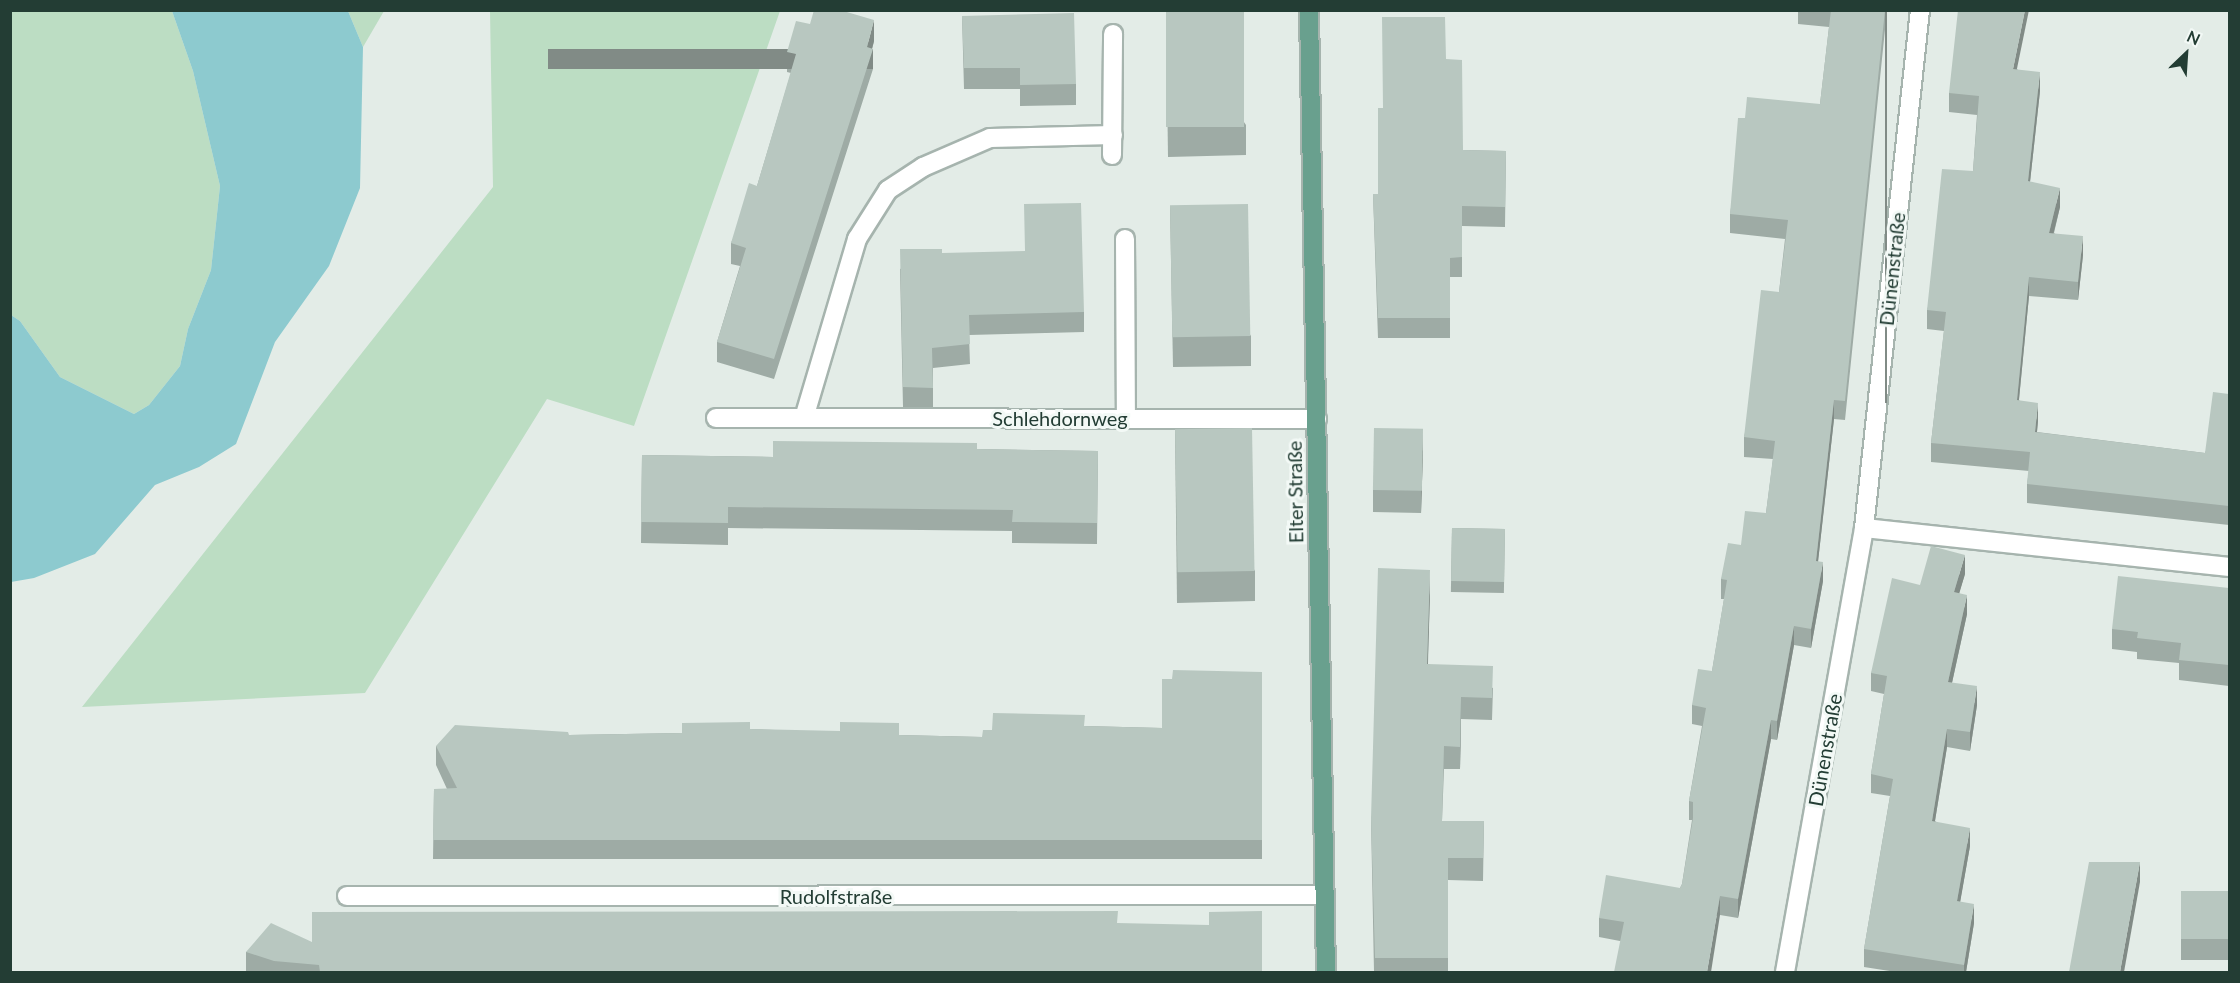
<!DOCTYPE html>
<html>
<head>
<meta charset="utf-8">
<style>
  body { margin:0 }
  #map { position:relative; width:2240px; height:983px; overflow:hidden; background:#e3ece7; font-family:Lato,sans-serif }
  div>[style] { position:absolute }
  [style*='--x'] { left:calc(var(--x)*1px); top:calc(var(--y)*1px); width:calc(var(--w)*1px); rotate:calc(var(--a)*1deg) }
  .green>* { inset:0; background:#bcddc3 }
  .water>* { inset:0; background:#8dcacf }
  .roads { filter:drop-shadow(2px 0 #a6b4ae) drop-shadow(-2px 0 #a6b4ae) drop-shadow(0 2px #a6b4ae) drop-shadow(0 -2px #a6b4ae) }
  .minor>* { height:18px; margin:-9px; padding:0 9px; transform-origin:9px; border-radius:9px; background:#fff }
  .major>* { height:18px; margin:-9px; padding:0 9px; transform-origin:9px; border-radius:9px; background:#69a08e }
  .wall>* { inset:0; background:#9eaba5; transform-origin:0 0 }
  .shaded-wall>* { inset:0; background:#818b86; transform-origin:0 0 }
  .building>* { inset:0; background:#b8c7c0; transform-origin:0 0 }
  span { translate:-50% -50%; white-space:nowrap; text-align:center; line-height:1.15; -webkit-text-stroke:6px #f3f9f6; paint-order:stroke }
  .street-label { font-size:20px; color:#233d34 }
  .frame { position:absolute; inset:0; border:12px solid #233d34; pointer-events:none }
  .north { position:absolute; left:2156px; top:24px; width:60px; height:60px; -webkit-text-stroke:4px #f3f9f6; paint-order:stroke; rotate:25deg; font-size:16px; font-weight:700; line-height:24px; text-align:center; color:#233d34 }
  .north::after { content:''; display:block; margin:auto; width:21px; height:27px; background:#233d34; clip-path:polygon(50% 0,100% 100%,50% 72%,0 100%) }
</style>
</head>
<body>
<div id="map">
  <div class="green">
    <i style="clip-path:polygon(10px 11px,172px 11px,193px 71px,220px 186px,211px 270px,188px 329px,180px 366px,149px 405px,134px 414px,60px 377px,20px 321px,11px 315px)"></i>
    <i style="clip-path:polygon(348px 11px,384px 11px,363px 47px)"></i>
    <i style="clip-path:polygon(490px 11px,780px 11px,634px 426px,547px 399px,365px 693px,82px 707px,493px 187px)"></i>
  </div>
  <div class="water">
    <i style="clip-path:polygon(172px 11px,348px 11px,363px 47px,360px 188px,329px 266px,275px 342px,236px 444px,199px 467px,155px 485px,95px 554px,34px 578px,11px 582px,11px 315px,20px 321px,60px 377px,134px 414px,149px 405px,180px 366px,188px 329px,211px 270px,220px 186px,193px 71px)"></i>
  </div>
  <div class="roads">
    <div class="minor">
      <i style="--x:1112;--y:155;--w:121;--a:-89.5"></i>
      <i style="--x:1125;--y:239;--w:179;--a:89.7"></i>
      <i style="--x:716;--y:418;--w:601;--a:0.1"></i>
      <i style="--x:804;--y:418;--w:187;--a:-73.5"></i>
      <i style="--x:857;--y:239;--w:58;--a:-57.7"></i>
      <i style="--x:888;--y:190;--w:42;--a:-33.3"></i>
      <i style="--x:923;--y:167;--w:73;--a:-23.4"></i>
      <i style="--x:990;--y:138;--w:123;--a:-1.4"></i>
      <i style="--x:1864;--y:528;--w:368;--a:6.1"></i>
      <i style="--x:347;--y:896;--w:977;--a:-0.06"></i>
      <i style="--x:1785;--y:972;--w:451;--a:-79.9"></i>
      <i style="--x:1864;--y:528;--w:521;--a:-83.83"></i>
    </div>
    <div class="major">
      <i style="--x:1309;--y:10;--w:962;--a:88.99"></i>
    </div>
  </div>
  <div class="wall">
    <i style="clip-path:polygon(1166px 10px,1246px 125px,1246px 155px,1168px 157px)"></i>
    <i style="clip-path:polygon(1798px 10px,1887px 10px,1845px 420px,1834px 419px,1818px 561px,1823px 581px,1811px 648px,1794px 645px,1777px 740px,1771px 739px,1738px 918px,1720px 915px,1620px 941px,1599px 937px,1599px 918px,1680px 888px,1682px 884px,1692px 820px,1689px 820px,1689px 801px,1702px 726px,1692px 724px,1692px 705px,1712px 671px,1724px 599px,1721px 599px,1721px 579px,1741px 545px,1766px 513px,1773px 459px,1744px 457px,1744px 437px,1779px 292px,1785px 239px,1730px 233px,1730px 214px,1745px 118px,1820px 104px,1829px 27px,1798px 24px)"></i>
    <i style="clip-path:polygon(962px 16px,1076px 84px,1076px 105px,1020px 106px,1020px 89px,964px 89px)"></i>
    <i style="clip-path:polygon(874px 41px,872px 49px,873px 69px,774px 379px,717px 362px,717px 342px,740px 266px,731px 264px,731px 243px,757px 186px,791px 73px,787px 72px,787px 52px)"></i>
    <i style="clip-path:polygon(1446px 59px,1463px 150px,1506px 151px,1505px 227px,1462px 226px,1462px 277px,1450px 277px,1450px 338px,1378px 338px,1373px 194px,1378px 194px)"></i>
    <i style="clip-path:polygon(2017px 69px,2040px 91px,2030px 182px,2060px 207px,2054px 233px,2083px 255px,2078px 300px,2029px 296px,2019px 400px,2038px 421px,2037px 432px,2205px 453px,2229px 394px,2229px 525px,2027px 503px,2027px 484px,2029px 471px,1931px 462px,1931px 443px,1944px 331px,1927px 329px,1927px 310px,1973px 171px,1977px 115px,1949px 112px,1949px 93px)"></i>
    <i style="clip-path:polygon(1170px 206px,1251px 336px,1251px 366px,1173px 367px)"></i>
    <i style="clip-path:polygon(942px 253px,1084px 312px,1084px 332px,969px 335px,970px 364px,933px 368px,933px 407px,903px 407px,900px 269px)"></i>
    <i style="clip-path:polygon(1175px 429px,1255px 571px,1255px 601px,1177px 603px)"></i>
    <i style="clip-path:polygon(977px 449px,1098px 451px,1097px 544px,1012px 543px,1012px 531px,728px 528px,728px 545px,641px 543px,642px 455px,773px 457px)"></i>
    <i style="clip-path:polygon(1423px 450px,1421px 513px,1373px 512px,1373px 490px)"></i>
    <i style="left:1452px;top:528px;width:53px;height:64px;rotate:1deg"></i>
    <i style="clip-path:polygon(1965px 574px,1959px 593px,1967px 614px,1952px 683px,1977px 705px,1970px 751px,1947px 747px,1935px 821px,1970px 846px,1960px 902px,1974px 923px,1966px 972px,1896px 972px,1864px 967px,1864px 949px,1890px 796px,1871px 793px,1871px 774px,1884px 694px,1871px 691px,1871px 673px,1920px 585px)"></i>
    <i style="clip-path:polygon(2229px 588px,2229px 686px,2179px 680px,2179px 663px,2137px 659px,2137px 652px,2112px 649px,2112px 629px)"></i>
    <i style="clip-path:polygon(1430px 592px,1428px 664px,1493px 688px,1492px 720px,1461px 719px,1460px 769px,1444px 769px,1442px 821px,1484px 821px,1483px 881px,1448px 880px,1448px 972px,1374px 972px,1371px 819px)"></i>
    <i style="clip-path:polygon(1262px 672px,1262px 859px,433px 859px,434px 789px,447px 789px,436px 765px,436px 746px,569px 735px,682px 733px,750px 729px,899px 735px,982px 737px,992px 730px,1085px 726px,1162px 728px,1172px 679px)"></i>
    <i style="left:2229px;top:891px;width:69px;height:48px;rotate:90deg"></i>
    <i style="clip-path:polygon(1117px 923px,1262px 972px,246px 972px,246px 952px,312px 942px)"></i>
  </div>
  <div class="shaded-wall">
    <i style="left:1885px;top:10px;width:2px;height:393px"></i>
    <i style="clip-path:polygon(2025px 10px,2029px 10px,2013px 88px,2013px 69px)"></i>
    <i style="clip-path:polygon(874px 20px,874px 41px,867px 68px,867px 47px)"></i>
    <i style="left:873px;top:49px;width:20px;height:325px;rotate:90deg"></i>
    <i style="clip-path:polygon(2040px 72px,2040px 91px,2028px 200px,2028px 181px)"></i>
    <i style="clip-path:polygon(2060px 188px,2060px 207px,2049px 251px,2049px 233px)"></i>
    <i style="clip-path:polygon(2083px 236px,2083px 255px,2078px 300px,2078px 282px)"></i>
    <i style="clip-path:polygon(2029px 277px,2029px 296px,2017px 419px,2017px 400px)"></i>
    <i style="clip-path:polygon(1834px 400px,1834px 419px,1816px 580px,1816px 561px)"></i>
    <i style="clip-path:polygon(2038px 403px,2038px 421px,2035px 451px,2035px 432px)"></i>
    <i style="clip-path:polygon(1423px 429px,1423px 450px,1421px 513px,1421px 492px)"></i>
    <i style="clip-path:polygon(1965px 555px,1965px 574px,1954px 611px,1954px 592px)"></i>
    <i style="clip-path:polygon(1823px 562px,1823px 581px,1811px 648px,1811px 629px)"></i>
    <i style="clip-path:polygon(1430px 570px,1430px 592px,1427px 686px,1427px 664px)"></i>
    <i style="clip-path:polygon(1967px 595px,1967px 614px,1948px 701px,1948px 682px)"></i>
    <i style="clip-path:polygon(1794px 626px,1794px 645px,1777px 740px,1777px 721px)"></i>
    <i style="clip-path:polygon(1977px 686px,1977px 705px,1970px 751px,1970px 732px)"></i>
    <i style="clip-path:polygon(1461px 697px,1461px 719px,1460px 769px,1460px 747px)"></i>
    <i style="clip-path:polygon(1771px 720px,1771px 739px,1738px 918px,1738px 899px)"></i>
    <i style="clip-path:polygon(1947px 729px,1947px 747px,1932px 839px,1932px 821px)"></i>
    <i style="clip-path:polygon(1970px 828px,1970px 846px,1957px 920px,1957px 901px)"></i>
    <i style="clip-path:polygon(2140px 862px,2140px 882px,2124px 972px,2120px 972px)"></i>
    <i style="clip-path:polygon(1720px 896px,1720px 915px,1711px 972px,1707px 972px)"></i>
    <i style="clip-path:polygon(1974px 904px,1974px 923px,1966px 972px,1964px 972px,1964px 965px)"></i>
  </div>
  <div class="building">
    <i style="clip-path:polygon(814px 10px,840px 10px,874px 20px,867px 47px,873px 49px,774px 359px,717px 342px,746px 248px,731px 243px,749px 183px,757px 186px,796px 54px,787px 52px,796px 21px,810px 24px)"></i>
    <i style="left:1166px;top:10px;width:78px;height:117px"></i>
    <i style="clip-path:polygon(1831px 10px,1885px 10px,1845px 401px,1834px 400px,1816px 561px,1823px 562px,1811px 629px,1794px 626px,1777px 721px,1771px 720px,1738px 899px,1720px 896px,1707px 972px,1614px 972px,1624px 922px,1599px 918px,1606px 875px,1680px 888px,1682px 884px,1693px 818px,1693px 802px,1689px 801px,1706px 708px,1692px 705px,1698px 669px,1712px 671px,1727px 580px,1721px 579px,1728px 543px,1741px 545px,1745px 511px,1766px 513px,1775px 441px,1744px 437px,1761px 290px,1779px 292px,1788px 220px,1730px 214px,1738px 118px,1745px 118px,1747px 97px,1820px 104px)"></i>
    <i style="clip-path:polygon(1958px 10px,2025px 10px,2013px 69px,2040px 72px,2028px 181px,2060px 188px,2049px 233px,2083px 236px,2078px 282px,2029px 277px,2017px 400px,2038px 403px,2035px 432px,2205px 453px,2213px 392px,2229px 394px,2229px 506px,2027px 484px,2030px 452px,1931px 443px,1946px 312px,1927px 310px,1942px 169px,1973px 171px,1979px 96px,1949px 93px)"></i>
    <i style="clip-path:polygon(1074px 13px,1076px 84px,1020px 85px,1020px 68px,964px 68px,962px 16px)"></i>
    <i style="clip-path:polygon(1382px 17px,1445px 17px,1446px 59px,1462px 60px,1463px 150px,1506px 151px,1505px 207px,1462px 206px,1462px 257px,1450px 258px,1450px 318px,1378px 318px,1373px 194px,1378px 194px,1378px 108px,1383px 108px)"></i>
    <i style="clip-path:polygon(1081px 203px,1084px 312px,969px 315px,970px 344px,932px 348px,933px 388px,903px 387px,900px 249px,942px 249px,942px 253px,1025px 251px,1024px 204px)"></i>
    <i style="left:1248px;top:204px;width:132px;height:78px;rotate:89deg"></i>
    <i style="left:1252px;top:428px;width:143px;height:77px;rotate:89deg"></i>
    <i style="left:1374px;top:428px;width:49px;height:62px;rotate:1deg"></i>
    <i style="clip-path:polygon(773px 441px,977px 443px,977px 449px,1098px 451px,1097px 523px,1012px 522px,1013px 510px,728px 507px,728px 523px,641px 522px,642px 455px,773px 457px)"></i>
    <i style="left:1452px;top:528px;width:53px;height:53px;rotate:1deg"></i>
    <i style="clip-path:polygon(1931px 546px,1965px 555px,1954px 592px,1967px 595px,1948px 682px,1977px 686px,1970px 732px,1947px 729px,1932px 821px,1970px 828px,1957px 901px,1974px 904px,1964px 965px,1864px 949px,1893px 779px,1871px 774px,1887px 676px,1871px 673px,1892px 578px,1920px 585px)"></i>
    <i style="clip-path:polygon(1378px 568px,1430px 570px,1427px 664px,1493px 666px,1492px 698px,1461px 697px,1460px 747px,1444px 746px,1442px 821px,1484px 821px,1483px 858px,1448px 858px,1448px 958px,1375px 958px,1371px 819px)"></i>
    <i style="clip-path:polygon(2118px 576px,2229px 588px,2229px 665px,2179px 660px,2181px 643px,2137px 638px,2138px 632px,2112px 629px)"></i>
    <i style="clip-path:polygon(1173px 670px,1262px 672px,1262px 840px,433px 840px,434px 789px,457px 788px,436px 746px,455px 725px,568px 732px,569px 735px,682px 733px,682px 723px,750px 722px,750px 729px,840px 731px,840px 722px,899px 723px,899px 735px,982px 737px,983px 730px,992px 730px,993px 713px,1085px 715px,1084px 726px,1162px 728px,1162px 679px,1172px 679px)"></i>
    <i style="clip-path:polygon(2089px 862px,2140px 862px,2120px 972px,2069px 972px)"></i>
    <i style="left:2229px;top:891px;width:48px;height:48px;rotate:90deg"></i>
    <i style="clip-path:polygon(1118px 911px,1117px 923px,1209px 925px,1209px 912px,1262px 911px,1262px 972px,320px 972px,319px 965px,274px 961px,246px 952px,271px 923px,312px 942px,312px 912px)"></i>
  </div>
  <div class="street-label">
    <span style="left:1892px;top:269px;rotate:-84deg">Dünenstraße</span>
    <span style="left:1060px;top:418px">Schlehdornweg</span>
    <span style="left:1295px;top:492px;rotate:-91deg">Elter Straße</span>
    <span style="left:1825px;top:750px;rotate:-80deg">Dünenstraße</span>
    <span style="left:836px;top:896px">Rudolfstraße</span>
  </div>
  <div class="frame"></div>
  <div class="north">N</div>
</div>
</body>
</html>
